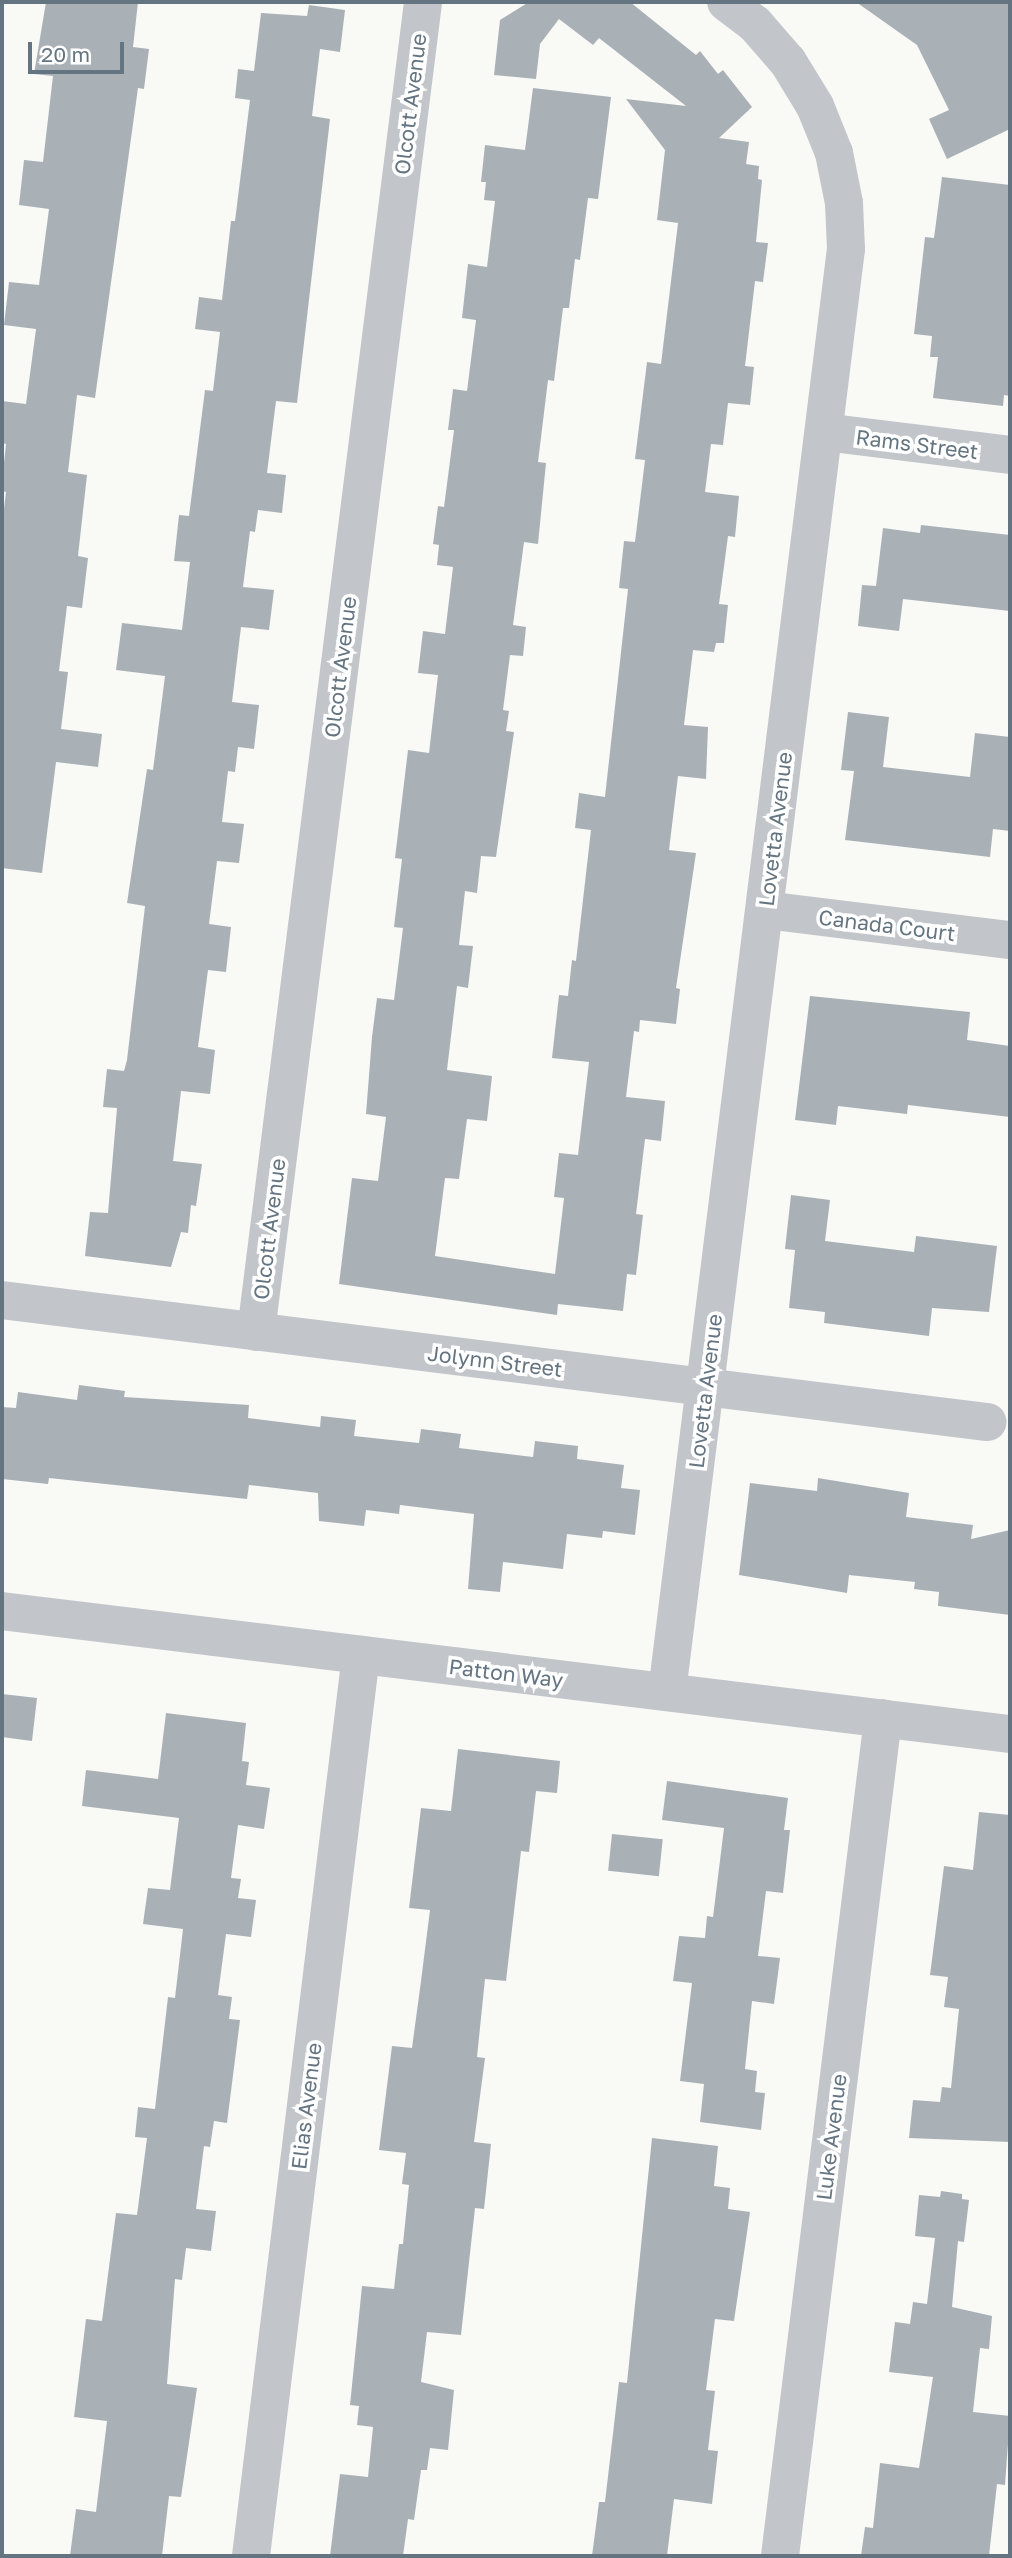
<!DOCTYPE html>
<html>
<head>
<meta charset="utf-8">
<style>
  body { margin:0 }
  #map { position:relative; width:1012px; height:2558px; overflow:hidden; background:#f9f9f6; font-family:"Golos Text",sans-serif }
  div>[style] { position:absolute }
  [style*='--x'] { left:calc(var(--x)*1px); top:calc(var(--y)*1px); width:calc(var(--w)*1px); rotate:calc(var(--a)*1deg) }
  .building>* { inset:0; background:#a9b1b7; transform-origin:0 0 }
  .minor>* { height:38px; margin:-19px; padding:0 19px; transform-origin:19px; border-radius:19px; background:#c2c6ca }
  span { translate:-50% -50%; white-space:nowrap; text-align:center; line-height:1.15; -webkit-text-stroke:7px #fff; paint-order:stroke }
  .street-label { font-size:21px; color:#647581 }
  .frame { position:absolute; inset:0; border:4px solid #647581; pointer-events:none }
  .scale { position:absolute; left:28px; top:42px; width:96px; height:32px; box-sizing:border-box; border:4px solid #647581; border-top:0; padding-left:9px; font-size:21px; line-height:24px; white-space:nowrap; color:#647581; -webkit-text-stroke:5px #fff; paint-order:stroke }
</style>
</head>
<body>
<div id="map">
  <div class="building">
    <i style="clip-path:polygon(46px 2px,138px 2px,133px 47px,149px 49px,144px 89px,138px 88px,95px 398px,77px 395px,68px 472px,87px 475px,78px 556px,88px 558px,82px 608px,67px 606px,59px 671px,68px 672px,61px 729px,102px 734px,98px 767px,56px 762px,42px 873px,2px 868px,2px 526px,6px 492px,2px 491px,2px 482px,6px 444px,2px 443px,2px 401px,26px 404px,36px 329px,4px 325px,9px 282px,39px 285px,49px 209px,19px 205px,24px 160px,43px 162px,53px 76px,34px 74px)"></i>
    <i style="clip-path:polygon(529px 2px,630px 2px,696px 55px,700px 51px,718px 74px,723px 70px,752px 107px,719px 138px,749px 142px,746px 164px,759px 166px,758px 179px,762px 180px,756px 242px,768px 243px,763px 282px,755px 281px,745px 366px,754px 367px,750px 405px,728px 403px,723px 445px,711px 444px,705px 492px,739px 496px,735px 537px,728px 536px,719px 604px,728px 605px,724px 643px,716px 643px,714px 652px,693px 650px,684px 725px,708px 727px,706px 779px,678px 776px,669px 850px,696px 853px,676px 988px,680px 989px,676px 1024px,640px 1020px,639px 1032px,634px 1031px,626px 1097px,665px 1101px,661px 1141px,645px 1139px,636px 1214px,643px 1215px,636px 1275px,627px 1274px,623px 1311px,558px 1304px,557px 1315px,339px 1284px,352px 1178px,378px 1181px,386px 1117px,366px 1114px,372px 1037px,377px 998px,394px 1000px,403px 928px,394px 927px,402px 859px,395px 858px,408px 750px,429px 753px,438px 675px,418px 673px,423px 631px,445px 634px,453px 567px,437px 565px,439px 545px,433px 544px,438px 506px,444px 507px,454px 430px,448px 430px,453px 389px,467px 391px,476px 320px,462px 318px,468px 264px,487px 267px,495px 201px,484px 200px,486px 182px,481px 182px,485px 145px,525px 150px,533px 88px,611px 97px,598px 199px,588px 198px,580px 260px,575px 259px,569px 308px,563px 308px,554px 381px,548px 380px,538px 462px,546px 463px,538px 544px,524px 542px,513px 625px,526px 627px,523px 656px,510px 655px,503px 710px,509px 711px,506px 731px,514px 732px,496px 857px,481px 856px,477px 893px,465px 891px,459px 945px,473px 946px,468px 988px,457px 986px,447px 1070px,492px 1076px,487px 1121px,467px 1119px,459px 1179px,445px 1178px,435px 1256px,555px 1274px,564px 1198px,554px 1197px,559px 1153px,578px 1155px,589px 1062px,552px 1058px,559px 995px,568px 996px,572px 960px,576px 961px,591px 830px,575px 828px,579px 793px,605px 797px,628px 589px,619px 588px,624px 541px,635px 542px,645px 460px,635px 459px,647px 362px,661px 364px,678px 223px,657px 220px,665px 150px,626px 99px,686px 106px,599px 38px,593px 45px,559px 19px,540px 44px,536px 79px,494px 75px,500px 20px)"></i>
    <i style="clip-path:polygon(856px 2px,1010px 2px,1010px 129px,947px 159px,929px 119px,949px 110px,917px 45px)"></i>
    <i style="clip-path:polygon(309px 5px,345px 10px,340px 52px,320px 49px,312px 116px,330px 119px,297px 403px,276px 401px,267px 473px,286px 475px,282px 513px,258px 510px,255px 532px,250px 531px,243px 587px,274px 590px,269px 630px,241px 627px,232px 702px,259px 705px,254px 749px,238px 747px,235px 772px,228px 771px,222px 822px,244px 824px,239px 863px,217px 861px,209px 924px,231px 927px,226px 972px,208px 970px,198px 1047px,215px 1050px,210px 1094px,181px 1091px,173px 1161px,202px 1164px,196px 1206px,191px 1205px,188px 1233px,181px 1232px,171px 1267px,85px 1256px,90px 1212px,108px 1213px,117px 1108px,103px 1107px,107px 1069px,124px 1071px,127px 1060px,145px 906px,127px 903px,147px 769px,153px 770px,165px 676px,116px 670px,122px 623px,182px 630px,190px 562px,174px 561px,179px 515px,189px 516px,205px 390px,213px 391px,220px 332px,195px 329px,199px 297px,222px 300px,231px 221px,235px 221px,250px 100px,235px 98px,238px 69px,254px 71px,261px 13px,307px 16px)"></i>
    <i style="clip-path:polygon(942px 177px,1010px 185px,1010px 396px,1004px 395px,1003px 406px,933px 398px,938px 357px,930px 357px,932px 336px,914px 334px,925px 237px,934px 238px)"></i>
    <i style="clip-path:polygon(921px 525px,1010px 535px,1010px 611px,903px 599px,899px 631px,858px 626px,862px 585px,876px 586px,883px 528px,920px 533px)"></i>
    <i style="clip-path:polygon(848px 712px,889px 717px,883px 767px,970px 777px,975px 733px,1010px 737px,1010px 831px,993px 829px,990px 857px,845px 840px,854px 771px,841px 770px)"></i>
    <i style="clip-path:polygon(810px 996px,970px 1012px,967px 1040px,1010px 1046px,1010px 1117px,908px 1105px,907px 1114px,838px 1106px,836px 1125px,795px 1120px)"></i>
    <i style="clip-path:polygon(791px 1195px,830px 1200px,825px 1241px,914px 1252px,916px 1236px,997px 1246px,989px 1312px,932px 1308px,929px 1336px,824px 1323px,825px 1312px,789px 1308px,795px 1250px,785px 1249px)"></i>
    <i style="clip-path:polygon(79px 1385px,125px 1391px,124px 1397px,249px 1405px,248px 1418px,320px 1427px,321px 1416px,356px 1420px,354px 1436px,419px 1443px,421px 1429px,461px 1434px,459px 1448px,533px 1457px,535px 1441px,578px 1446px,577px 1459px,624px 1465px,621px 1488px,640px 1490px,635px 1535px,603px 1531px,602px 1538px,567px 1534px,563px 1569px,503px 1562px,500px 1592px,468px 1589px,474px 1514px,400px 1505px,399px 1514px,366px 1510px,364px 1526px,319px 1521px,318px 1493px,249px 1485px,247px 1499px,49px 1478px,48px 1484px,2px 1479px,2px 1407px,16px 1408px,18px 1392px,77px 1400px)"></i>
    <i style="clip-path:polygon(818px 1478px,909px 1493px,906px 1517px,973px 1525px,971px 1539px,1010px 1530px,1010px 1615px,938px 1606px,939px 1592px,914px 1589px,915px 1582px,849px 1575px,847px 1593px,739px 1575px,750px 1483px,817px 1491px)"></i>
    <i style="clip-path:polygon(2px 1694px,37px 1698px,32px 1741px,2px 1737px)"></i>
    <i style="clip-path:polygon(166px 1713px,246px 1723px,242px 1761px,249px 1762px,246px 1785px,270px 1788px,264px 1829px,238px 1825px,231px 1878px,241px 1879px,238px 1898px,256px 1900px,251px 1937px,226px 1934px,218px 1995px,232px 1997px,229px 2019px,240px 2020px,227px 2123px,214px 2121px,210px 2147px,204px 2146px,196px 2209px,216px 2211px,211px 2251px,186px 2248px,182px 2280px,175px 2279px,167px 2384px,197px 2388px,181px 2497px,169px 2496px,162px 2556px,70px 2556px,76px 2509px,96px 2512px,107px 2421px,74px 2417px,86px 2319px,102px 2321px,116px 2213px,137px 2215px,147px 2138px,135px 2137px,138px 2107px,155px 2109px,168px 1997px,175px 1998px,183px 1929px,143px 1924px,148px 1888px,170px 1890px,179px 1818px,82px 1806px,86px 1770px,158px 1779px)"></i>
    <i style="clip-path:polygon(458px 1749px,560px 1761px,557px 1793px,536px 1791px,529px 1852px,521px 1851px,506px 1981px,485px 1979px,477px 2057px,485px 2058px,474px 2142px,491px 2144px,484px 2209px,475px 2208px,461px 2335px,427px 2332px,421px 2382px,454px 2390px,448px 2450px,430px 2448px,427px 2470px,421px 2470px,414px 2520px,408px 2519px,403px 2556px,330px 2556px,340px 2474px,368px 2477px,373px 2427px,357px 2425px,359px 2406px,350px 2405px,362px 2286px,394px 2289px,399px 2244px,403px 2244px,409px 2185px,402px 2184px,406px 2153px,379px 2150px,392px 2046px,412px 2048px,421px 1981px,430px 1910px,409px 1908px,421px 1808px,451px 1811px)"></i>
    <i style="clip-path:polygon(667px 1781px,788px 1798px,784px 1830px,790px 1830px,783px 1893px,766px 1891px,758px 1956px,780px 1958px,774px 2004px,752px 2001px,745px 2069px,757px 2071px,755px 2092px,765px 2093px,761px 2130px,700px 2122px,704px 2084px,680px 2081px,692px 1983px,673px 1981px,679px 1936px,705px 1938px,707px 1916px,713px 1917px,724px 1828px,662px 1820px)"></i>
    <i style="clip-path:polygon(979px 1812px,1010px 1815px,1010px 2142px,909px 2138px,913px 2100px,940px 2102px,942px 2087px,951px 2088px,959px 2009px,944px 2007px,948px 1977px,930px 1975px,944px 1866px,973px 1870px)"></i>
    <i style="left:612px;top:1834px;width:51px;height:37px;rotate:6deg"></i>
    <i style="clip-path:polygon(652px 2138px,718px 2146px,714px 2186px,730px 2188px,728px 2209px,750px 2212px,734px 2321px,715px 2319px,706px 2390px,715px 2391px,708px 2450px,718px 2451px,712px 2504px,674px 2499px,667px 2556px,592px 2556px,599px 2502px,605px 2502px,619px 2382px,627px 2383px)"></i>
    <i style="clip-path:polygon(941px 2191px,962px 2194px,962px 2199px,969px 2200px,964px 2242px,958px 2241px,952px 2307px,992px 2316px,989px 2349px,980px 2348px,973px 2412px,1010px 2416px,1005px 2485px,997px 2484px,989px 2556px,861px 2556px,865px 2527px,873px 2528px,880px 2463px,919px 2468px,933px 2377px,889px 2372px,895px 2322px,910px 2324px,913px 2302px,927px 2304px,935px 2238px,915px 2236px,919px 2195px,940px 2197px)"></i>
  </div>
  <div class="minor">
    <i style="--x:824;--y:432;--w:187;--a:7"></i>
    <i style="--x:765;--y:910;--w:247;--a:7"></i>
    <i style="--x:2;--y:1300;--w:993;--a:7.06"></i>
    <i style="--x:256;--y:1332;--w:1340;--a:-82.84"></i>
    <i style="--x:2;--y:1611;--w:1015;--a:6.96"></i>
    <i style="--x:667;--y:1692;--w:1454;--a:-82.93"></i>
    <i style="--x:846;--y:249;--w:46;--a:-92.5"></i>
    <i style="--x:844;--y:203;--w:51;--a:-101.3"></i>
    <i style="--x:834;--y:153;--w:51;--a:-112"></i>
    <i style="--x:815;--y:106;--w:52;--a:-121.5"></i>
    <i style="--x:788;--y:62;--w:50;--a:-131"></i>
    <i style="--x:755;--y:24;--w:36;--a:-143"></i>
    <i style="--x:251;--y:2556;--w:908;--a:-83.04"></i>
    <i style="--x:780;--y:2556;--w:844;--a:-82.99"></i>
  </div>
  <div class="street-label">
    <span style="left:410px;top:104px;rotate:-83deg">Olcott Avenue</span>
    <span style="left:917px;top:444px;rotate:7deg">Rams Street</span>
    <span style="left:340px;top:667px;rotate:-83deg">Olcott Avenue</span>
    <span style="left:775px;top:829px;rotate:-83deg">Lovetta Avenue</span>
    <span style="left:887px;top:925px;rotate:7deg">Canada Court</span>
    <span style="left:269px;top:1229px;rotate:-83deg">Olcott Avenue</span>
    <span style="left:495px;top:1361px;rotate:7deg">Jolynn Street</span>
    <span style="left:705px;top:1391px;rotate:-83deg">Lovetta Avenue</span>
    <span style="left:506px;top:1673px;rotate:7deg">Patton Way</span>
    <span style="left:306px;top:2106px;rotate:-83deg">Elias Avenue</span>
    <span style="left:831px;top:2137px;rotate:-83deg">Luke Avenue</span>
  </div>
  <div class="frame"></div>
  <div class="scale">20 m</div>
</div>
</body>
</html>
